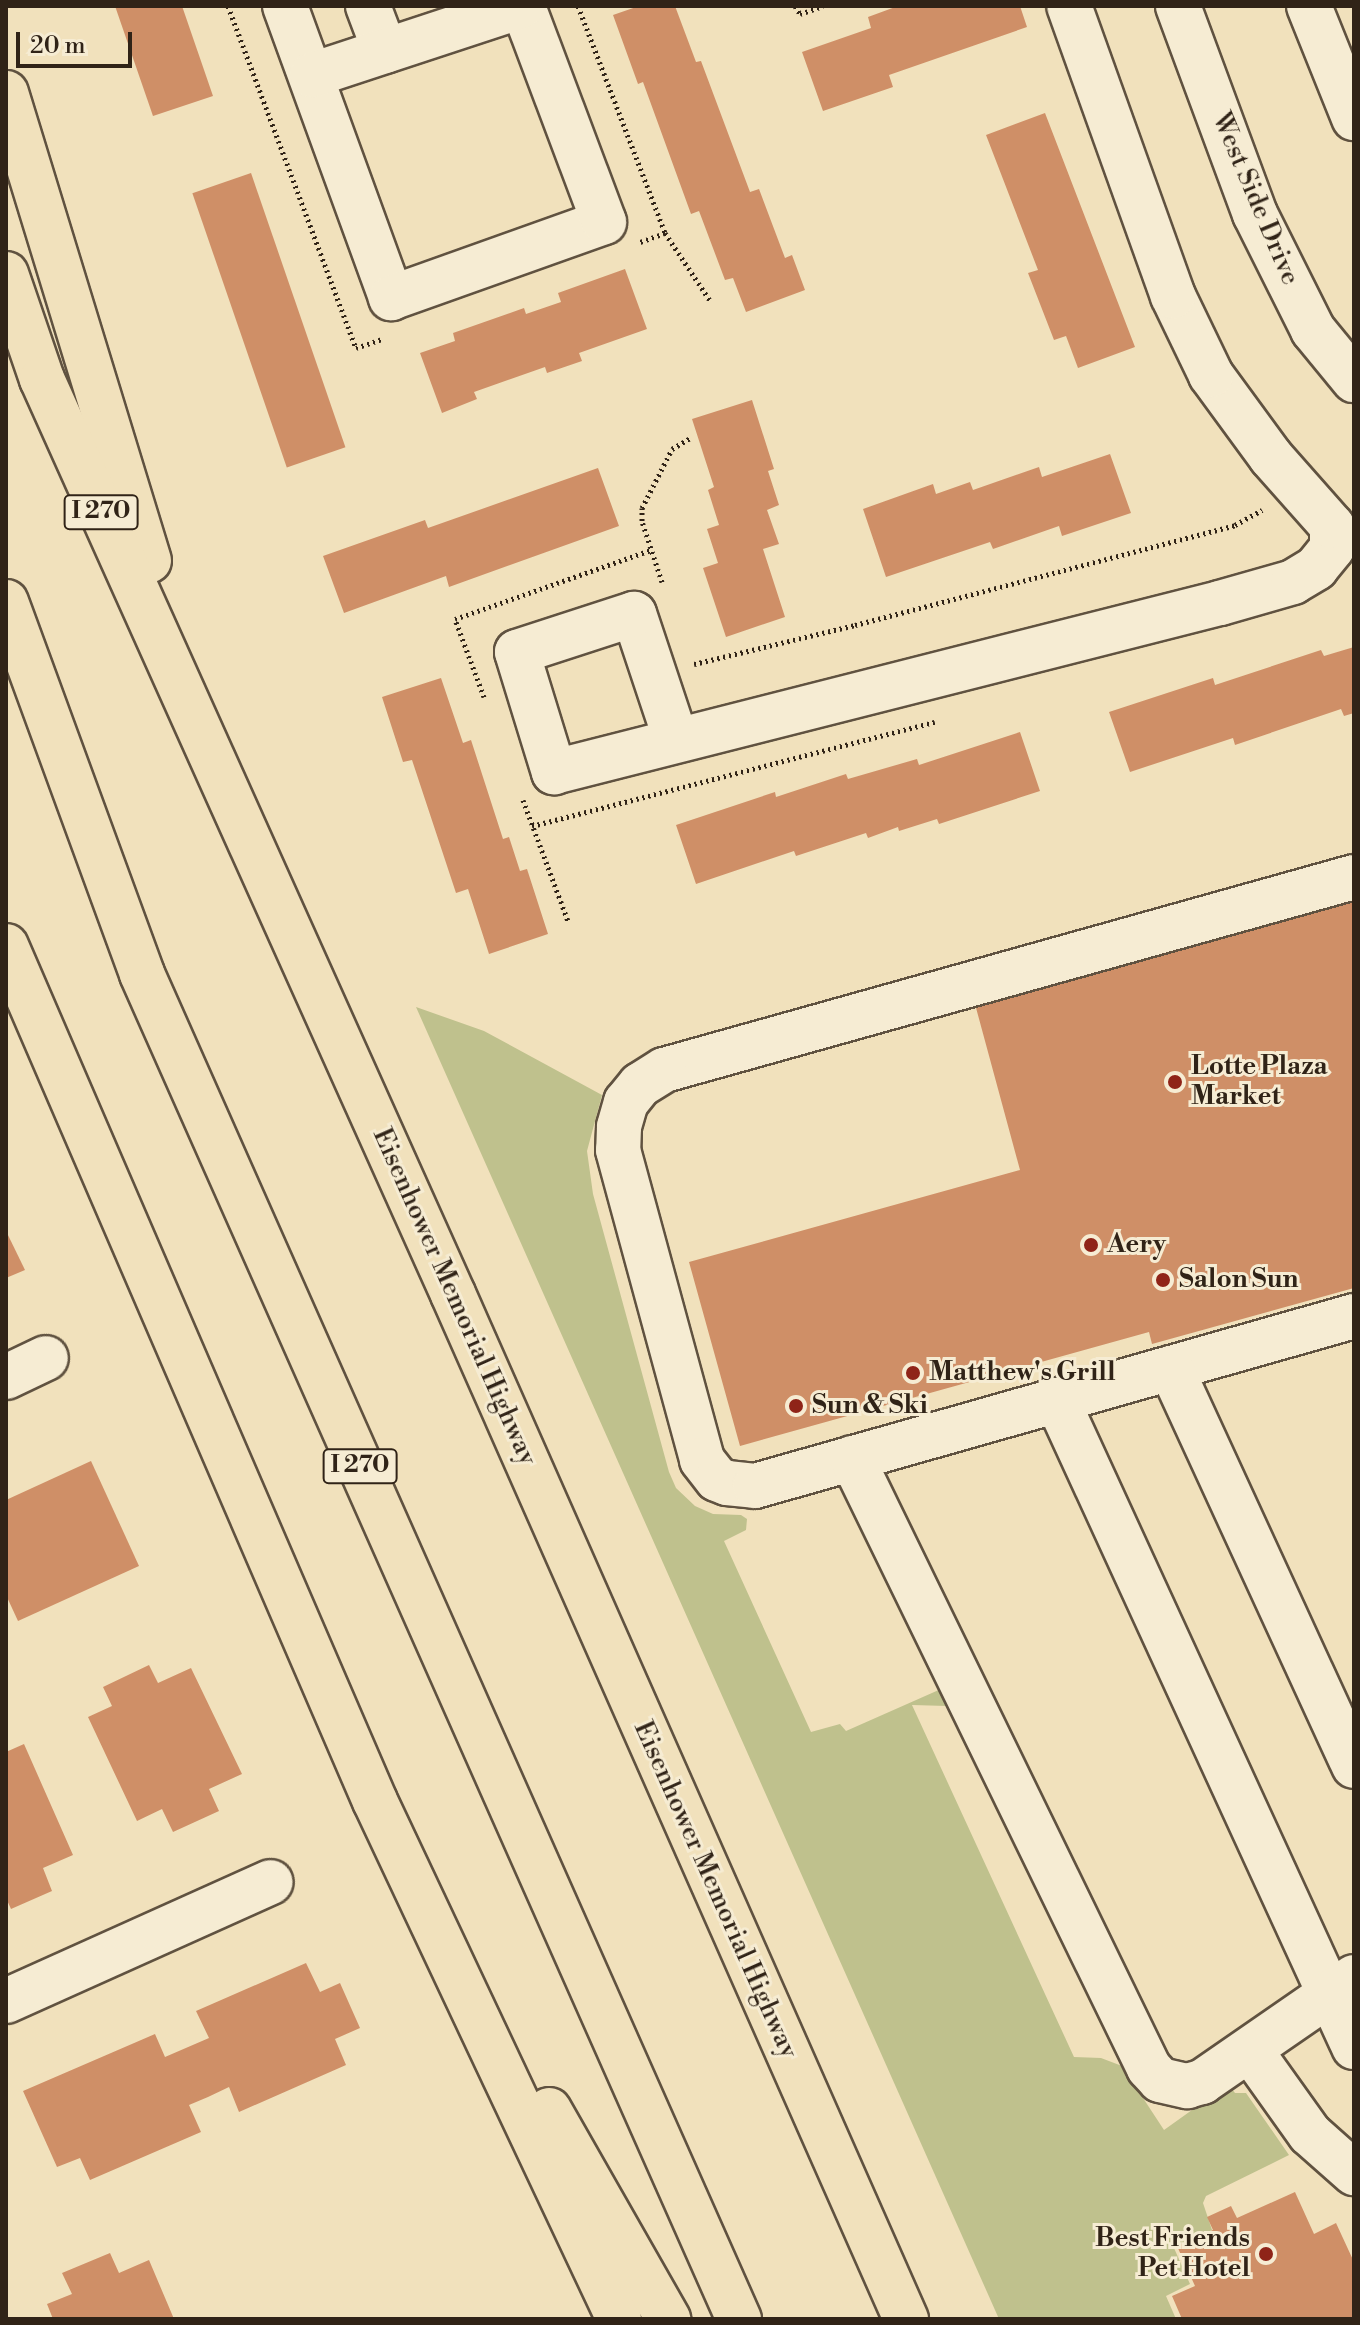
<!DOCTYPE html>
<html>
<head>
<meta charset="utf-8">
<style>
  body { margin:0 }
  #map { position:relative; width:1360px; height:2325px; overflow:hidden; background:#f1e1bc; font-family:"Libre Bodoni",serif }
  div>[style] { position:absolute }
  [style*='--x'] { left:calc(var(--x)*1px); top:calc(var(--y)*1px); width:calc(var(--w)*1px); rotate:calc(var(--a)*1deg) }
  .green>* { inset:0; background:#bfc18d }
  .building>* { inset:0; background:#cf8f67; transform-origin:0 0 }
  .path>* { height:5px; margin-top:-2.5px; transform-origin:0; background:repeating-linear-gradient(90deg,#302317 0 2px,transparent 0 6px) }
  .roads { filter:drop-shadow(2px 0 #605240) drop-shadow(-2px 0 #605240) drop-shadow(0 2px #605240) drop-shadow(0 -2px #605240) }
  .minor>* { height:44px; margin:-22px; padding:0 22px; transform-origin:22px; border-radius:22px; background:#f6ecd3 }
  .highway>* { height:44px; margin:-22px; padding:0 22px; transform-origin:22px; border-radius:22px; background:#f1e1bc }
  .dots>* { width:22px; height:22px; translate:-50% -50%; box-sizing:border-box; border:4px solid #f6ecd3; border-radius:50% }
  span { translate:-50% -50%; white-space:nowrap; text-align:center; line-height:1.15; -webkit-text-stroke:6px #f6ecd3; paint-order:stroke }
  .shield-label span { padding:2px 6px; background:#f6ecd3; border:2px solid; border-radius:6px; -webkit-text-stroke-width:0 }
  .shield-label { font-size:24px; color:#302317; font-weight:700 }
  .street-label { font-size:26px; color:#302317 }
  .poi-label { font-size:26px; color:#302317; font-weight:700 }
  .left { translate:0 -50%; text-align:left }
  .right { translate:-100% -50%; text-align:right }
  .frame { position:absolute; inset:0; border:8px solid #302317; pointer-events:none }
  .scale { position:absolute; left:16px; top:32px; width:116px; height:36px; box-sizing:border-box; border:4px solid #302317; border-top:0; padding-left:10px; font-size:24px; line-height:28px; white-space:nowrap; color:#302317; -webkit-text-stroke:6px #f6ecd3; paint-order:stroke }
</style>
</head>
<body>
<div id="map">
  <div class="green">
    <i style="clip-path:polygon(416px 1007px,484px 1031px,602px 1095px,587px 1151px,593px 1194px,669px 1472px,676px 1488px,695px 1506px,713px 1514px,741px 1515px,747px 1519px,746px 1530px,724px 1541px,811px 1732px,840px 1724px,846px 1731px,941px 1689px,950px 1703px,947px 1706px,912px 1705px,1074px 2057px,1101px 2058px,1122px 2066px,1164px 2130px,1206px 2100px,1210px 2104px,1232px 2089px,1235px 2093px,1246px 2093px,1289px 2155px,1206px 2196px,1203px 2203px,1212px 2230px,1174px 2248px,1190px 2284px,1166px 2296px,1176px 2319px,999px 2319px)"></i>
  </div>
  <div class="building">
    <i style="clip-path:polygon(115px 6px,182px 6px,213px 96px,153px 116px)"></i>
    <i style="clip-path:polygon(639px 6px,675px 6px,696px 62px,701px 61px,750px 192px,759px 189px,785px 258px,792px 255px,805px 290px,746px 312px,733px 278px,725px 280px,699px 211px,691px 214px,643px 82px,638px 84px,613px 15px)"></i>
    <i style="clip-path:polygon(898px 6px,1020px 6px,1027px 27px,889px 75px,893px 87px,823px 111px,802px 52px,871px 28px,868px 17px)"></i>
    <i style="clip-path:polygon(1045px 113px,1135px 347px,1078px 368px,1066px 336px,1054px 340px,1028px 273px,1038px 270px,986px 135px)"></i>
    <i style="left:251px;top:173px;width:290px;height:62px;rotate:71deg"></i>
    <i style="clip-path:polygon(625px 269px,647px 329px,579px 353px,582px 361px,547px 373px,545px 367px,474px 392px,477px 399px,442px 413px,420px 353px,455px 341px,453px 333px,524px 308px,526px 314px,561px 302px,558px 293px)"></i>
    <i style="clip-path:polygon(752px 400px,774px 469px,768px 471px,779px 505px,767px 510px,779px 544px,763px 549px,785px 617px,726px 637px,703px 568px,718px 563px,707px 529px,719px 525px,708px 490px,714px 487px,692px 419px)"></i>
    <i style="clip-path:polygon(1110px 454px,1131px 513px,1062px 536px,1059px 526px,993px 549px,990px 542px,886px 577px,863px 509px,933px 484px,936px 494px,970px 482px,973px 490px,1039px 467px,1042px 477px)"></i>
    <i style="clip-path:polygon(598px 468px,619px 526px,449px 587px,446px 576px,344px 613px,323px 556px,425px 520px,428px 528px)"></i>
    <i style="clip-path:polygon(1354px 647px,1354px 713px,1344px 716px,1341px 709px,1235px 745px,1233px 738px,1130px 772px,1109px 712px,1213px 678px,1215px 685px,1321px 650px,1324px 656px)"></i>
    <i style="clip-path:polygon(441px 678px,463px 743px,471px 740px,503px 839px,509px 837px,520px 871px,527px 869px,548px 934px,489px 954px,468px 889px,456px 893px,412px 760px,403px 762px,382px 697px)"></i>
    <i style="clip-path:polygon(1020px 732px,1040px 791px,939px 824px,937px 819px,899px 831px,898px 827px,868px 838px,866px 833px,796px 856px,794px 851px,696px 884px,676px 825px,775px 792px,776px 797px,846px 774px,848px 779px,917px 759px,919px 765px)"></i>
    <i style="clip-path:polygon(1354px 889px,1354px 1288px,1152px 1344px,1149px 1332px,740px 1446px,689px 1262px,1020px 1170px,972px 993px)"></i>
    <i style="clip-path:polygon(6px 1231px,25px 1270px,6px 1278px)"></i>
    <i style="clip-path:polygon(91px 1461px,139px 1566px,18px 1621px,6px 1595px,6px 1500px)"></i>
    <i style="clip-path:polygon(149px 1665px,158px 1683px,191px 1668px,242px 1774px,209px 1789px,219px 1811px,173px 1832px,162px 1809px,137px 1821px,88px 1717px,112px 1706px,103px 1687px)"></i>
    <i style="clip-path:polygon(24px 1744px,73px 1855px,43px 1868px,52px 1891px,11px 1909px,6px 1898px,6px 1752px)"></i>
    <i style="clip-path:polygon(306px 1963px,320px 1992px,340px 1983px,360px 2028px,335px 2039px,346px 2065px,239px 2112px,229px 2087px,208px 2097px,189px 2105px,201px 2132px,90px 2180px,80px 2158px,57px 2167px,23px 2091px,155px 2034px,165px 2057px,209px 2038px,196px 2011px)"></i>
    <i style="clip-path:polygon(1295px 2192px,1314px 2234px,1336px 2223px,1354px 2262px,1354px 2319px,1182px 2319px,1172px 2296px,1195px 2286px,1177px 2246px,1213px 2230px,1207px 2217px,1231px 2206px,1237px 2218px)"></i>
    <i style="clip-path:polygon(110px 2253px,119px 2273px,149px 2260px,174px 2319px,53px 2319px,47px 2304px,72px 2294px,62px 2273px)"></i>
  </div>
  <div class="path">
    <i style="--x:228;--y:6;--w:365;--a:69.5"></i>
    <i style="--x:356;--y:348;--w:28;--a:-19"></i>
    <i style="--x:578;--y:6;--w:243;--a:69"></i>
    <i style="--x:665;--y:233;--w:29;--a:160"></i>
    <i style="--x:795;--y:6;--w:9;--a:58"></i>
    <i style="--x:800;--y:14;--w:24;--a:-19"></i>
    <i style="--x:665;--y:233;--w:83;--a:56.3"></i>
    <i style="--x:662;--y:582;--w:64;--a:-108.2"></i>
    <i style="--x:642;--y:521;--w:13;--a:-90"></i>
    <i style="--x:642;--y:508;--w:66;--a:-63"></i>
    <i style="--x:672;--y:449;--w:23;--a:-31"></i>
    <i style="--x:694;--y:664;--w:166;--a:-13.6"></i>
    <i style="--x:855;--y:625;--w:393;--a:-14.7"></i>
    <i style="--x:1235;--y:525;--w:31;--a:-29"></i>
    <i style="--x:484;--y:697;--w:83;--a:-110.4"></i>
    <i style="--x:455;--y:619;--w:208;--a:-19.4"></i>
    <i style="--x:523;--y:800;--w:129;--a:69.6"></i>
    <i style="--x:532;--y:826;--w:416;--a:-14.5"></i>
  </div>
  <div class="roads">
    <div class="minor">
      <i style="--x:285;--y:6;--w:311;--a:70"></i>
      <i style="--x:391;--y:298;--w:226;--a:-19.6"></i>
      <i style="--x:604;--y:222;--w:231;--a:-110.6"></i>
      <i style="--x:368;--y:6;--w:48;--a:69.3"></i>
      <i style="--x:1178;--y:6;--w:222;--a:69.7"></i>
      <i style="--x:1255;--y:214;--w:130;--a:63.4"></i>
      <i style="--x:1313;--y:330;--w:65;--a:50.6"></i>
      <i style="--x:1309;--y:6;--w:121;--a:68.1"></i>
      <i style="--x:312;--y:75;--w:221;--a:-18.2"></i>
      <i style="--x:676;--y:740;--w:133;--a:-108.4"></i>
      <i style="--x:634;--y:614;--w:123;--a:162"></i>
      <i style="--x:517;--y:652;--w:126;--a:72.9"></i>
      <i style="--x:554;--y:772;--w:687;--a:-14.24"></i>
      <i style="--x:1220;--y:603;--w:76;--a:-16"></i>
      <i style="--x:1293;--y:582;--w:27;--a:-31"></i>
      <i style="--x:1316;--y:568;--w:26;--a:-51"></i>
      <i style="--x:1332;--y:548;--w:22;--a:-90"></i>
      <i style="--x:1332;--y:526;--w:92;--a:-131.5"></i>
      <i style="--x:1271;--y:457;--w:102;--a:-126.2"></i>
      <i style="--x:1211;--y:375;--w:88;--a:-115.7"></i>
      <i style="--x:1173;--y:296;--w:308;--a:-109.7"></i>
      <i style="--x:1354;--y:877;--w:716;--a:164.37"></i>
      <i style="--x:664;--y:1070;--w:28;--a:148"></i>
      <i style="--x:640;--y:1085;--w:22;--a:129"></i>
      <i style="--x:626;--y:1102;--w:26;--a:106"></i>
      <i style="--x:619;--y:1127;--w:23;--a:92"></i>
      <i style="--x:618;--y:1150;--w:321;--a:74.8"></i>
      <i style="--x:702;--y:1460;--w:24;--a:52"></i>
      <i style="--x:717;--y:1479;--w:11;--a:22"></i>
      <i style="--x:727;--y:1483;--w:28;--a:6"></i>
      <i style="--x:755;--y:1486;--w:623;--a:-15.84"></i>
      <i style="--x:1171;--y:1368;--w:438;--a:65.3"></i>
      <i style="--x:6;--y:1377;--w:44;--a:-25.4"></i>
      <i style="--x:1057;--y:1400;--w:712;--a:65.34"></i>
      <i style="--x:852;--y:1458;--w:678;--a:64.04"></i>
      <i style="--x:1149;--y:2068;--w:16;--a:47"></i>
      <i style="--x:1160;--y:2080;--w:28;--a:13"></i>
      <i style="--x:1187;--y:2086;--w:16;--a:-15"></i>
      <i style="--x:1202;--y:2082;--w:185;--a:-34.6"></i>
      <i style="--x:6;--y:2001;--w:290;--a:-24.2"></i>
      <i style="--x:1250;--y:2050;--w:103;--a:54.5"></i>
      <i style="--x:1310;--y:2134;--w:59;--a:41.6"></i>
    </div>
    <div class="highway">
      <i style="--x:6;--y:93;--w:489;--a:73"></i>
      <i style="--x:6;--y:274;--w:111;--a:71.1"></i>
      <i style="--x:42;--y:379;--w:1003;--a:65.81"></i>
      <i style="--x:453;--y:1294;--w:1121;--a:66.16"></i>
      <i style="--x:6;--y:602;--w:396;--a:69.9"></i>
      <i style="--x:142;--y:974;--w:1472;--a:66.07"></i>
      <i style="--x:6;--y:946;--w:931;--a:66.66"></i>
      <i style="--x:375;--y:1801;--w:573;--a:64.78"></i>
      <i style="--x:549;--y:2110;--w:241;--a:60.3"></i>
    </div>
  </div>
  <div class="dots">
    <i style="left:1175px;top:1082px;background:#8f2418"></i>
    <i style="left:1091px;top:1245px;background:#8f2418"></i>
    <i style="left:1163px;top:1280px;background:#8f2418"></i>
    <i style="left:913px;top:1373px;background:#8f2418"></i>
    <i style="left:796px;top:1406px;background:#8f2418"></i>
    <i style="left:1266px;top:2254px;background:#8f2418"></i>
  </div>
  <div class="shield-label">
    <span style="left:101px;top:512px">I 270</span>
    <span style="left:360px;top:1466px">I 270</span>
  </div>
  <div class="street-label">
    <span style="left:1255px;top:199px;rotate:67deg">West Side Drive</span>
    <span style="left:454px;top:1297px;rotate:66deg">Eisenhower Memorial Highway</span>
    <span style="left:715px;top:1890px;rotate:66deg">Eisenhower Memorial Highway</span>
  </div>
  <div class="poi-label">
    <span class="left" style="left:1191px;top:1082px">Lotte Plaza<br>Market</span>
    <span class="left" style="left:1107px;top:1245px">Aery</span>
    <span class="left" style="left:1179px;top:1280px">Salon Sun</span>
    <span class="left" style="left:929px;top:1373px">Matthew's Grill</span>
    <span class="left" style="left:812px;top:1406px">Sun &amp; Ski</span>
    <span class="right" style="left:1250px;top:2254px">Best Friends<br>Pet Hotel</span>
  </div>
  <div class="frame"></div>
  <div class="scale">20 m</div>
</div>
</body>
</html>
